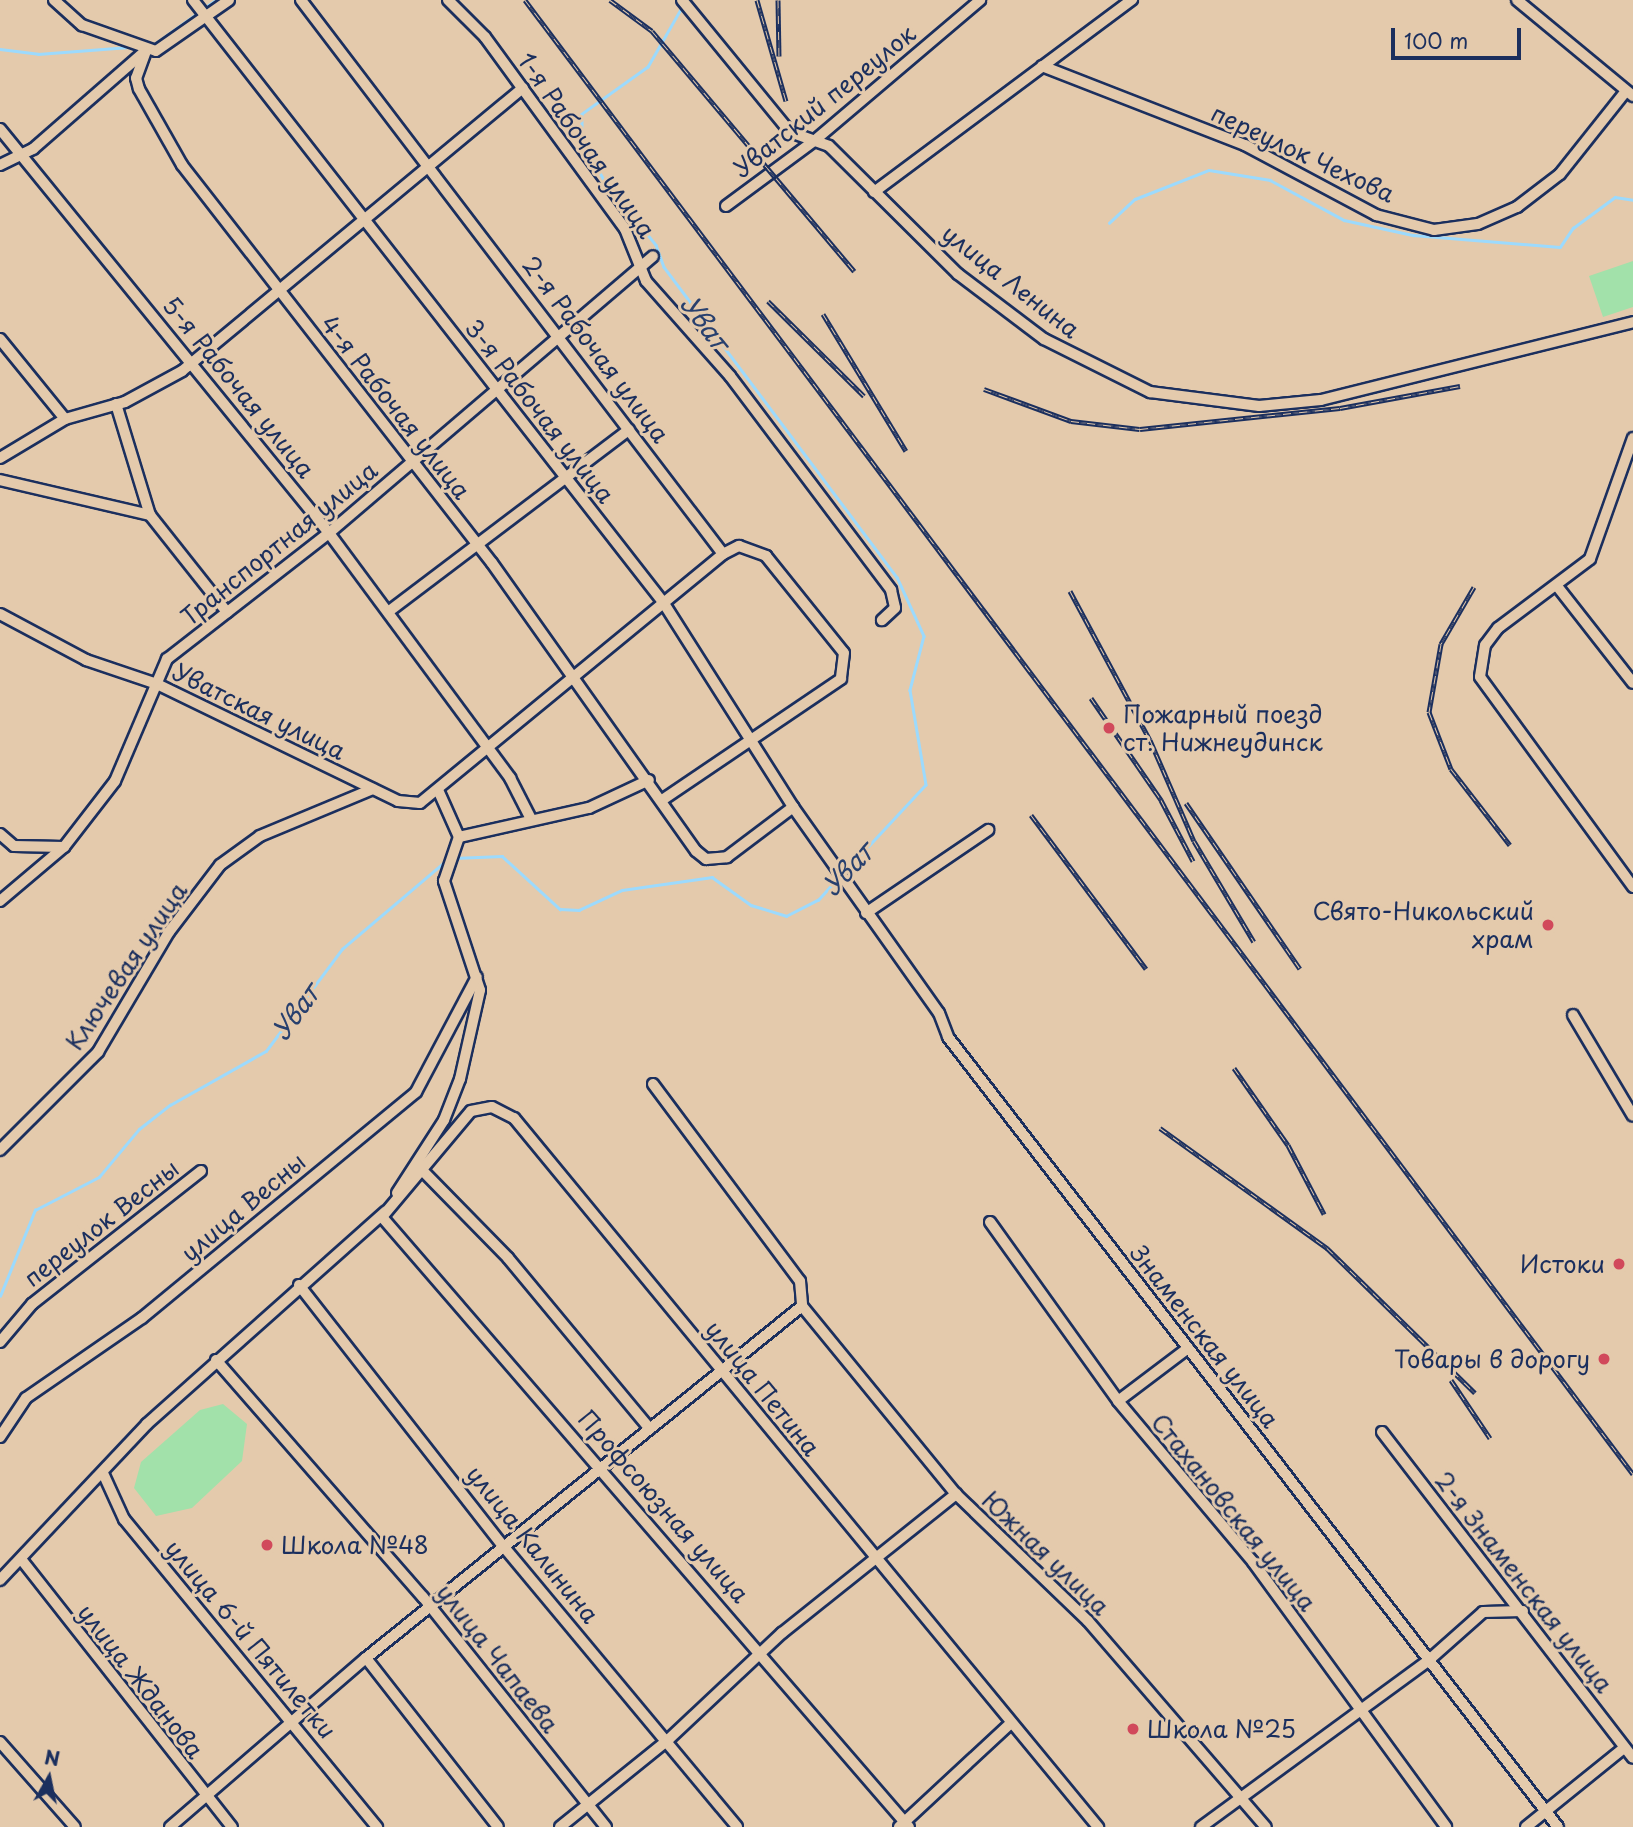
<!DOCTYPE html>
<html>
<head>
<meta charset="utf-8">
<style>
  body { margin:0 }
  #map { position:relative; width:1633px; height:1827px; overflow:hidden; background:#e4caac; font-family:"Playpen Sans",sans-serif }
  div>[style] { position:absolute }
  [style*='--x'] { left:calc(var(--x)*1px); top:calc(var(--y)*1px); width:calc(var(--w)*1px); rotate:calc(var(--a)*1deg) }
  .green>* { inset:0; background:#a2e1aa }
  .stream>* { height:2.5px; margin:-1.25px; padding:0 1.25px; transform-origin:1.25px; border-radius:1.25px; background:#9cdafd }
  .roads { filter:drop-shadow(2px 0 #1b2f5e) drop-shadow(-2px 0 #1b2f5e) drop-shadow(0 2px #1b2f5e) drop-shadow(0 -2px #1b2f5e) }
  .minor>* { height:10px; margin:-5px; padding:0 5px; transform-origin:5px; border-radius:5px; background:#e4caac }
  .rail>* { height:5px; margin-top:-2.5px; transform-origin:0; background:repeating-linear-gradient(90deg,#e4caac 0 8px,#1b2f5e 0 16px); box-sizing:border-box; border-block:2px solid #1b2f5e }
  .dots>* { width:19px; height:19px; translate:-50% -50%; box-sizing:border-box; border:4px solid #e4caac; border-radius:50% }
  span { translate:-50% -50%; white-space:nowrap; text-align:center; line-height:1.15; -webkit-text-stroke:6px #e4caac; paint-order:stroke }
  .street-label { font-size:24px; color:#1b2f5e }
  .poi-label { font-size:24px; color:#1b2f5e }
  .left { translate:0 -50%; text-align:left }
  .right { translate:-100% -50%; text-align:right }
  .water-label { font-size:26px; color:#28406e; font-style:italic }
  .north { position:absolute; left:14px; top:1743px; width:70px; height:70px; -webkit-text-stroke:5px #e4caac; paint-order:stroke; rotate:9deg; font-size:19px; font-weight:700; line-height:28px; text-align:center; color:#1b2f5e }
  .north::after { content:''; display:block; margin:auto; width:24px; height:32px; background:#1b2f5e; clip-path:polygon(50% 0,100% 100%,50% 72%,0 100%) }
  .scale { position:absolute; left:1391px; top:28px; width:130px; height:32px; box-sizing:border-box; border:4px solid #1b2f5e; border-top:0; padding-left:9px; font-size:21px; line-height:24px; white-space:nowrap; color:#1b2f5e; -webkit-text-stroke:5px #e4caac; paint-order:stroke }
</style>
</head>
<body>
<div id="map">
  <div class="green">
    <i style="clip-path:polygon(1633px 261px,1633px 307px,1603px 317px,1589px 276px)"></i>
    <i style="clip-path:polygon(223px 1404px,247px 1424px,242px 1461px,192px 1508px,156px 1516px,134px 1488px,141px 1462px,200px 1410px)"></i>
  </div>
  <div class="stream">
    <i style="--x:683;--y:6;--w:70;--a:119.8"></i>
    <i style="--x:648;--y:67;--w:81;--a:144.5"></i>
    <i style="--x:582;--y:114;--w:25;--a:90"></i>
    <i style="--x:582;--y:139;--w:47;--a:61.8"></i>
    <i style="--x:604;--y:180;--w:83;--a:51.3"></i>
    <i style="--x:656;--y:245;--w:23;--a:70"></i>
    <i style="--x:664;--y:267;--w:388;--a:53.1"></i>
    <i style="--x:897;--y:577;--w:65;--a:65.4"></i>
    <i style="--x:924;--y:636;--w:56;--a:104.5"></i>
    <i style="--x:910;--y:690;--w:96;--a:80.4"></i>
    <i style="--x:926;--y:785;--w:122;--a:133"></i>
    <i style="--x:204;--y:8;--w:14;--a:-34"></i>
    <i style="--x:153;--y:45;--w:57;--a:-35.7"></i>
    <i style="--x:0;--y:49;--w:38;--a:7"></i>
    <i style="--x:38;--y:54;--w:91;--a:-4.4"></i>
    <i style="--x:1109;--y:223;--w:35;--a:-43"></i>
    <i style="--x:1135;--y:199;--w:79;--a:-21.4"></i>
    <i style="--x:1209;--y:170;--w:62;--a:9.3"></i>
    <i style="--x:1270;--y:180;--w:84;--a:28.4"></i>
    <i style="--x:1344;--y:220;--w:71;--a:12.3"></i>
    <i style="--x:1413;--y:235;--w:147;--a:4.7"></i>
    <i style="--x:1560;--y:247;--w:23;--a:-56"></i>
    <i style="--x:1573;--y:228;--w:52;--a:-36.4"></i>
    <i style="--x:1615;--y:197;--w:18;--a:9"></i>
    <i style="--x:454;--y:858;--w:48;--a:-2.4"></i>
    <i style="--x:502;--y:856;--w:79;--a:42.4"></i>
    <i style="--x:560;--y:909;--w:19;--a:3"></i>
    <i style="--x:579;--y:910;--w:47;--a:-24.9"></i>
    <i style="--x:622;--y:890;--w:91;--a:-8.2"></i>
    <i style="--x:712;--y:877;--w:48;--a:35.7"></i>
    <i style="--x:751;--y:905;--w:37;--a:17"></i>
    <i style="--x:786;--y:916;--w:36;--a:-27"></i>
    <i style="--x:818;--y:900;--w:30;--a:-48"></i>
    <i style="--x:0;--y:1296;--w:93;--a:-67.9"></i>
    <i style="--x:35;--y:1210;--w:72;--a:-27.3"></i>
    <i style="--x:99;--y:1177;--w:62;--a:-50.2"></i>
    <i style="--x:139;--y:1129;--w:39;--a:-38"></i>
    <i style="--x:170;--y:1105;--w:110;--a:-29.4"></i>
    <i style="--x:266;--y:1051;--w:127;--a:-53.3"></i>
    <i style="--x:342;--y:949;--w:139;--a:-40.3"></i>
  </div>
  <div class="roads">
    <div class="minor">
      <i style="--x:54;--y:0;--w:38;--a:42"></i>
      <i style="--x:82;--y:25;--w:78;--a:19.4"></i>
      <i style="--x:156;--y:51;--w:89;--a:-34.9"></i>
      <i style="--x:193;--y:0;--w:764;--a:52.02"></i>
      <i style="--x:663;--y:602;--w:243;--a:57.6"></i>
      <i style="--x:793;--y:807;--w:252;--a:54.7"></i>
      <i style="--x:939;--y:1013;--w:26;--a:69"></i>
      <i style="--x:948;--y:1037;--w:998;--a:52.33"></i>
      <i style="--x:301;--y:0;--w:696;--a:52.7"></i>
      <i style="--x:723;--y:554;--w:18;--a:-27"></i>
      <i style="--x:739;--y:546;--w:29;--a:20"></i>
      <i style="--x:766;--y:556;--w:124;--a:51.2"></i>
      <i style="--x:844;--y:653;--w:26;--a:97"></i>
      <i style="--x:841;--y:679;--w:217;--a:145.9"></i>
      <i style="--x:448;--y:0;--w:52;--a:45"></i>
      <i style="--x:485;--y:37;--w:238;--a:53.9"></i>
      <i style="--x:625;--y:229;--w:56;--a:68"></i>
      <i style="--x:646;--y:281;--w:127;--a:48.5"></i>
      <i style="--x:730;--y:376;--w:268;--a:53"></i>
      <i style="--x:891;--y:590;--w:18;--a:77"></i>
      <i style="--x:895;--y:608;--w:18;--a:137"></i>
      <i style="--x:682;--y:0;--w:171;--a:50.7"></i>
      <i style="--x:790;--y:132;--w:41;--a:19.7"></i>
      <i style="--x:829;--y:146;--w:182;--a:44.8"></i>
      <i style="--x:958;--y:274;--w:108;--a:37.1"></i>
      <i style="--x:1044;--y:339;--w:119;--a:26.6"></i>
      <i style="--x:1150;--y:392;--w:110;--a:7.3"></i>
      <i style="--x:1259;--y:406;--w:62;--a:-5.5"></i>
      <i style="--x:1321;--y:400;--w:322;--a:-14"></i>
      <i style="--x:1517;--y:0;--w:151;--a:39.6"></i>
      <i style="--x:146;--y:51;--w:29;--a:110"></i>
      <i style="--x:136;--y:78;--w:11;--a:75"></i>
      <i style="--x:139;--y:89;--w:87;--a:60.5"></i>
      <i style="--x:182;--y:165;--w:504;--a:52.09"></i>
      <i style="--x:492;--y:563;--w:353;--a:54.7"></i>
      <i style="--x:696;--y:851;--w:13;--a:39"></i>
      <i style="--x:706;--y:859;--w:21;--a:-5"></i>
      <i style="--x:727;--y:857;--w:83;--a:-37.1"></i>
      <i style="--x:1042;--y:66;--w:218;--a:21.3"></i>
      <i style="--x:1245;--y:145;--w:149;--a:28.1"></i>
      <i style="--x:1376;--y:215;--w:60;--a:14.5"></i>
      <i style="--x:1434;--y:230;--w:44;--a:-7.8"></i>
      <i style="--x:1478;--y:224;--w:43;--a:-23.6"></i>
      <i style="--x:1517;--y:207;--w:54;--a:-37.5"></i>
      <i style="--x:1560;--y:174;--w:106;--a:-51.5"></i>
      <i style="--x:0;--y:129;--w:521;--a:50.84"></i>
      <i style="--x:329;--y:533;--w:305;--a:53.5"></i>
      <i style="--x:510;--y:778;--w:44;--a:62.9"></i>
      <i style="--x:0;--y:165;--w:37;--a:-26"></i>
      <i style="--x:33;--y:149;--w:147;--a:-41.1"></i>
      <i style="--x:874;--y:192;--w:322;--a:-36.7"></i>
      <i style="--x:726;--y:206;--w:109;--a:-36.5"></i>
      <i style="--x:814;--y:141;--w:218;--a:-40.3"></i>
      <i style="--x:0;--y:339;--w:103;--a:50.9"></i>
      <i style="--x:116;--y:404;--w:116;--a:73"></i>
      <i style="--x:150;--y:515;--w:124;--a:51.6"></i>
      <i style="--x:1633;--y:438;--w:128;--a:109.6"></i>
      <i style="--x:1590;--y:559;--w:115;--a:143.1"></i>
      <i style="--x:1498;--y:628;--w:21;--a:127"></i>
      <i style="--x:1485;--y:645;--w:32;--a:99"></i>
      <i style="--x:1480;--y:677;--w:260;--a:53.9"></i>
      <i style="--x:0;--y:458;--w:76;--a:-31"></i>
      <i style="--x:65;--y:419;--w:62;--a:-15.8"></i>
      <i style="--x:125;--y:402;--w:65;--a:-28.5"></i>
      <i style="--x:182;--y:371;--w:443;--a:-39.7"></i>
      <i style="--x:0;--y:480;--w:154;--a:13.1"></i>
      <i style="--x:1557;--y:586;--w:123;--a:51.9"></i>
      <i style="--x:388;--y:612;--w:302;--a:-37.1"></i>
      <i style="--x:0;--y:614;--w:98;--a:28.1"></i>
      <i style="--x:86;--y:660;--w:75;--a:18.7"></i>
      <i style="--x:157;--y:684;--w:268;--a:25.9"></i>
      <i style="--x:398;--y:801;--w:22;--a:5"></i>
      <i style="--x:420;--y:803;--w:392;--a:-39.4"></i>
      <i style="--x:0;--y:834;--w:18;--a:41"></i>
      <i style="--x:14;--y:846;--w:50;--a:1.1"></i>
      <i style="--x:459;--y:837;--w:133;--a:-12.6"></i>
      <i style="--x:589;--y:808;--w:66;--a:-25"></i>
      <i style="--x:0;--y:901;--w:84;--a:-40.2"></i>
      <i style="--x:64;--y:847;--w:83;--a:-52.3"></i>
      <i style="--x:115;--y:781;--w:133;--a:-66.9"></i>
      <i style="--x:167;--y:659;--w:205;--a:-37.9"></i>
      <i style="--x:329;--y:533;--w:426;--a:-40.5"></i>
      <i style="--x:866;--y:913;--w:148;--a:-34.2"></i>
      <i style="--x:1573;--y:1015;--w:117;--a:59.3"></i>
      <i style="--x:653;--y:1084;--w:246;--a:53.3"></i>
      <i style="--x:800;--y:1281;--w:25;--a:85"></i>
      <i style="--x:0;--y:1150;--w:139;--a:-45"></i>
      <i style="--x:98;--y:1052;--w:139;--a:-59.4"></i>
      <i style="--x:169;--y:932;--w:84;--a:-52.7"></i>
      <i style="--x:220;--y:865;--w:49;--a:-35.9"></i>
      <i style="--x:260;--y:836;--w:122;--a:-22.6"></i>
      <i style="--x:420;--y:1168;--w:126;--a:45.6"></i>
      <i style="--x:508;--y:1258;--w:222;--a:50.3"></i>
      <i style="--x:397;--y:1193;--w:87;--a:-57.2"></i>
      <i style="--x:444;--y:1120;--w:44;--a:-68.7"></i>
      <i style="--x:460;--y:1079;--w:91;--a:-77.3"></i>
      <i style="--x:480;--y:990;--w:115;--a:-108.3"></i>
      <i style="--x:444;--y:881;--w:46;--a:-71.2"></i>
      <i style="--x:459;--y:837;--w:49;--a:-114"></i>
      <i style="--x:382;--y:1217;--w:138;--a:-50"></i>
      <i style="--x:471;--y:1111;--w:21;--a:-11"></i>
      <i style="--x:492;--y:1107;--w:25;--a:27"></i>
      <i style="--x:514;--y:1118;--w:919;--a:50.52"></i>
      <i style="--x:382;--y:1217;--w:806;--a:49.18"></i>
      <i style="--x:990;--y:1222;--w:220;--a:54.4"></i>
      <i style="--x:1118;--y:1401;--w:210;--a:50"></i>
      <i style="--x:1253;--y:1562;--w:328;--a:53.9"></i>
      <i style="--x:299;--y:1285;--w:333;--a:52"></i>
      <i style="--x:504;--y:1547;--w:364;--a:50.2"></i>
      <i style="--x:802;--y:1306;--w:243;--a:50.7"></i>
      <i style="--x:956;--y:1494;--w:183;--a:43.9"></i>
      <i style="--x:1088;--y:1621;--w:272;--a:49.2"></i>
      <i style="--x:0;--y:1342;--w:50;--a:-49.9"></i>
      <i style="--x:32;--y:1304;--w:215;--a:-38.2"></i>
      <i style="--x:216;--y:1360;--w:315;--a:48.9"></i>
      <i style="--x:423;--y:1597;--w:294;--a:51.5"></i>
      <i style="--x:1118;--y:1401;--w:88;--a:-37.1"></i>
      <i style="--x:1382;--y:1432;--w:411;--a:52.4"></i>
      <i style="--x:0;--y:1437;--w:47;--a:-56.3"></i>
      <i style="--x:26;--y:1398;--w:141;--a:-34.6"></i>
      <i style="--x:142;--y:1318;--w:355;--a:-39.5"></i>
      <i style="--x:416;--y:1092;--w:130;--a:-62.1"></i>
      <i style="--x:103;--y:1473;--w:51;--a:65.5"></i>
      <i style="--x:124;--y:1519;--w:399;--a:50.6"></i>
      <i style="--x:21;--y:1559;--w:341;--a:51.8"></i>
      <i style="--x:0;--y:1580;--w:214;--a:-46.7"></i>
      <i style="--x:147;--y:1424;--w:319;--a:-41.7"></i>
      <i style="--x:366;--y:1658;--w:214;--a:52"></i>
      <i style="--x:0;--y:1742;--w:113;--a:48.6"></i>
      <i style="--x:170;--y:1827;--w:259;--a:-40.8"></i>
      <i style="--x:366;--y:1658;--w:560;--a:-38.92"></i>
      <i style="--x:560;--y:1827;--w:140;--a:-38.9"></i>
      <i style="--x:669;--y:1739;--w:155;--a:-43.2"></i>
      <i style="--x:782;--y:1633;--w:223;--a:-38.6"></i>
      <i style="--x:899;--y:1827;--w:153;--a:-42.9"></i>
      <i style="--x:1201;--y:1827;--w:283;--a:-36.2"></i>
      <i style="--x:1429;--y:1660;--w:72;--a:-41.6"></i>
      <i style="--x:1483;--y:1612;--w:40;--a:-1.4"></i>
      <i style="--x:1526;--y:1827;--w:126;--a:-38.9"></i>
    </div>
  </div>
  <div class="rail">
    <i style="--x:525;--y:0;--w:1844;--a:53.07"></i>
    <i style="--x:610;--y:0;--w:52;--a:36.4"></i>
    <i style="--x:652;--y:31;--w:314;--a:49.9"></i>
    <i style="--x:757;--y:0;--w:105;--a:74"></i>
    <i style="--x:778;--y:0;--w:56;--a:89"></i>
    <i style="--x:768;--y:301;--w:135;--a:44.7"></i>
    <i style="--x:823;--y:314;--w:160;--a:58.8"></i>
    <i style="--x:984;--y:389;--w:93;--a:20.2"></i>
    <i style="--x:1071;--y:421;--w:69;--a:6.6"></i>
    <i style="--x:1140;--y:429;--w:201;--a:-6"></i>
    <i style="--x:1340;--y:408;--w:122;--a:-10.4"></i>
    <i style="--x:1474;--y:587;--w:66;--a:120.1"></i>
    <i style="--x:1441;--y:644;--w:69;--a:100"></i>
    <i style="--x:1429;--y:712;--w:61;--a:68.9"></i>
    <i style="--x:1451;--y:769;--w:96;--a:52.2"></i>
    <i style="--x:1070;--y:591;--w:169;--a:61.8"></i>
    <i style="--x:1150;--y:740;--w:110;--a:66.5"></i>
    <i style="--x:1194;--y:841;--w:117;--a:59.3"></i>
    <i style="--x:1091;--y:698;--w:124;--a:55.5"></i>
    <i style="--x:1161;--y:800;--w:69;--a:62.3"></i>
    <i style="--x:1186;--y:803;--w:201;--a:55.5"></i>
    <i style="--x:1031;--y:815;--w:192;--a:53.2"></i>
    <i style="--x:1234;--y:1068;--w:94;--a:55"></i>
    <i style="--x:1288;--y:1145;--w:78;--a:62.4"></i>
    <i style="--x:1160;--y:1128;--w:206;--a:35.7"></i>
    <i style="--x:1327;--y:1248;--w:207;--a:44.4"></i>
    <i style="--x:1451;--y:1380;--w:70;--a:56.1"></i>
  </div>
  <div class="dots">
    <i style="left:1109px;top:728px;background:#d1495b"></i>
    <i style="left:1548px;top:925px;background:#d1495b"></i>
    <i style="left:1619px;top:1264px;background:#d1495b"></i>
    <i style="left:1604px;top:1359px;background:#d1495b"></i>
    <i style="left:267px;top:1545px;background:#d1495b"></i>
    <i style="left:1133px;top:1729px;background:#d1495b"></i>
  </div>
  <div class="street-label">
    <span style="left:824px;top:101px;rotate:-39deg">Уватский переулок</span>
    <span style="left:587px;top:145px;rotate:55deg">1-я Рабочая улица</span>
    <span style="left:1303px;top:153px;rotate:25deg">переулок Чехова</span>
    <span style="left:1011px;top:281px;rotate:38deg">улица Ленина</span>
    <span style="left:596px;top:349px;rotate:53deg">2-я Рабочая улица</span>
    <span style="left:239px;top:387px;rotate:51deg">5-я Рабочая улица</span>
    <span style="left:396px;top:407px;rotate:52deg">4-я Рабочая улица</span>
    <span style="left:540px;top:411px;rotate:52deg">3-я Рабочая улица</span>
    <span style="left:279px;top:543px;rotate:-39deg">Транспортная улица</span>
    <span style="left:259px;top:711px;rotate:26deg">Уватская улица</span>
    <span style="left:126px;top:966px;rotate:-56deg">Ключевая улица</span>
    <span style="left:243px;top:1207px;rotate:-40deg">улица Весны</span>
    <span style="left:101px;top:1223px;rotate:-38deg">переулок Весны</span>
    <span style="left:1205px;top:1336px;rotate:52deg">Знаменская улица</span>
    <span style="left:763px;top:1388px;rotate:51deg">улица Петина</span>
    <span style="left:664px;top:1506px;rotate:49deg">Профсоюзная улица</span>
    <span style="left:1234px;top:1512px;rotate:51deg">Стахановская улица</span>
    <span style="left:533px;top:1544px;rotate:51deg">улица Калинина</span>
    <span style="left:1046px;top:1553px;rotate:44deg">Южная улица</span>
    <span style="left:1524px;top:1582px;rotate:52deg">2-я Знаменская улица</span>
    <span style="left:251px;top:1639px;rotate:50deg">улица 6-й Пятилетки</span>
    <span style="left:498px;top:1658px;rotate:52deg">улица Чапаева</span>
    <span style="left:141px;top:1681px;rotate:52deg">улица Жданова</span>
  </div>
  <div class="poi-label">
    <span class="left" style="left:1123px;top:728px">Пожарный поезд<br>ст. Нижнеудинск</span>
    <span class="right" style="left:1534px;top:925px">Свято-Никольский<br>храм</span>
    <span class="right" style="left:1605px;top:1264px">Истоки</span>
    <span class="right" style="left:1590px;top:1359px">Товары в дорогу</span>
    <span class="left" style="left:281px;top:1545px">Школа №48</span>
    <span class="left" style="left:1147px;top:1729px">Школа №25</span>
  </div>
  <div class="water-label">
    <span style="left:705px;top:322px;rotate:53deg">Уват</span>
    <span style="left:847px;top:869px;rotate:-47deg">Уват</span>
    <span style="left:295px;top:1012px;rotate:-54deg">Уват</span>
  </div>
  <div class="north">N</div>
  <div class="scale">100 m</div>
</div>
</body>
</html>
